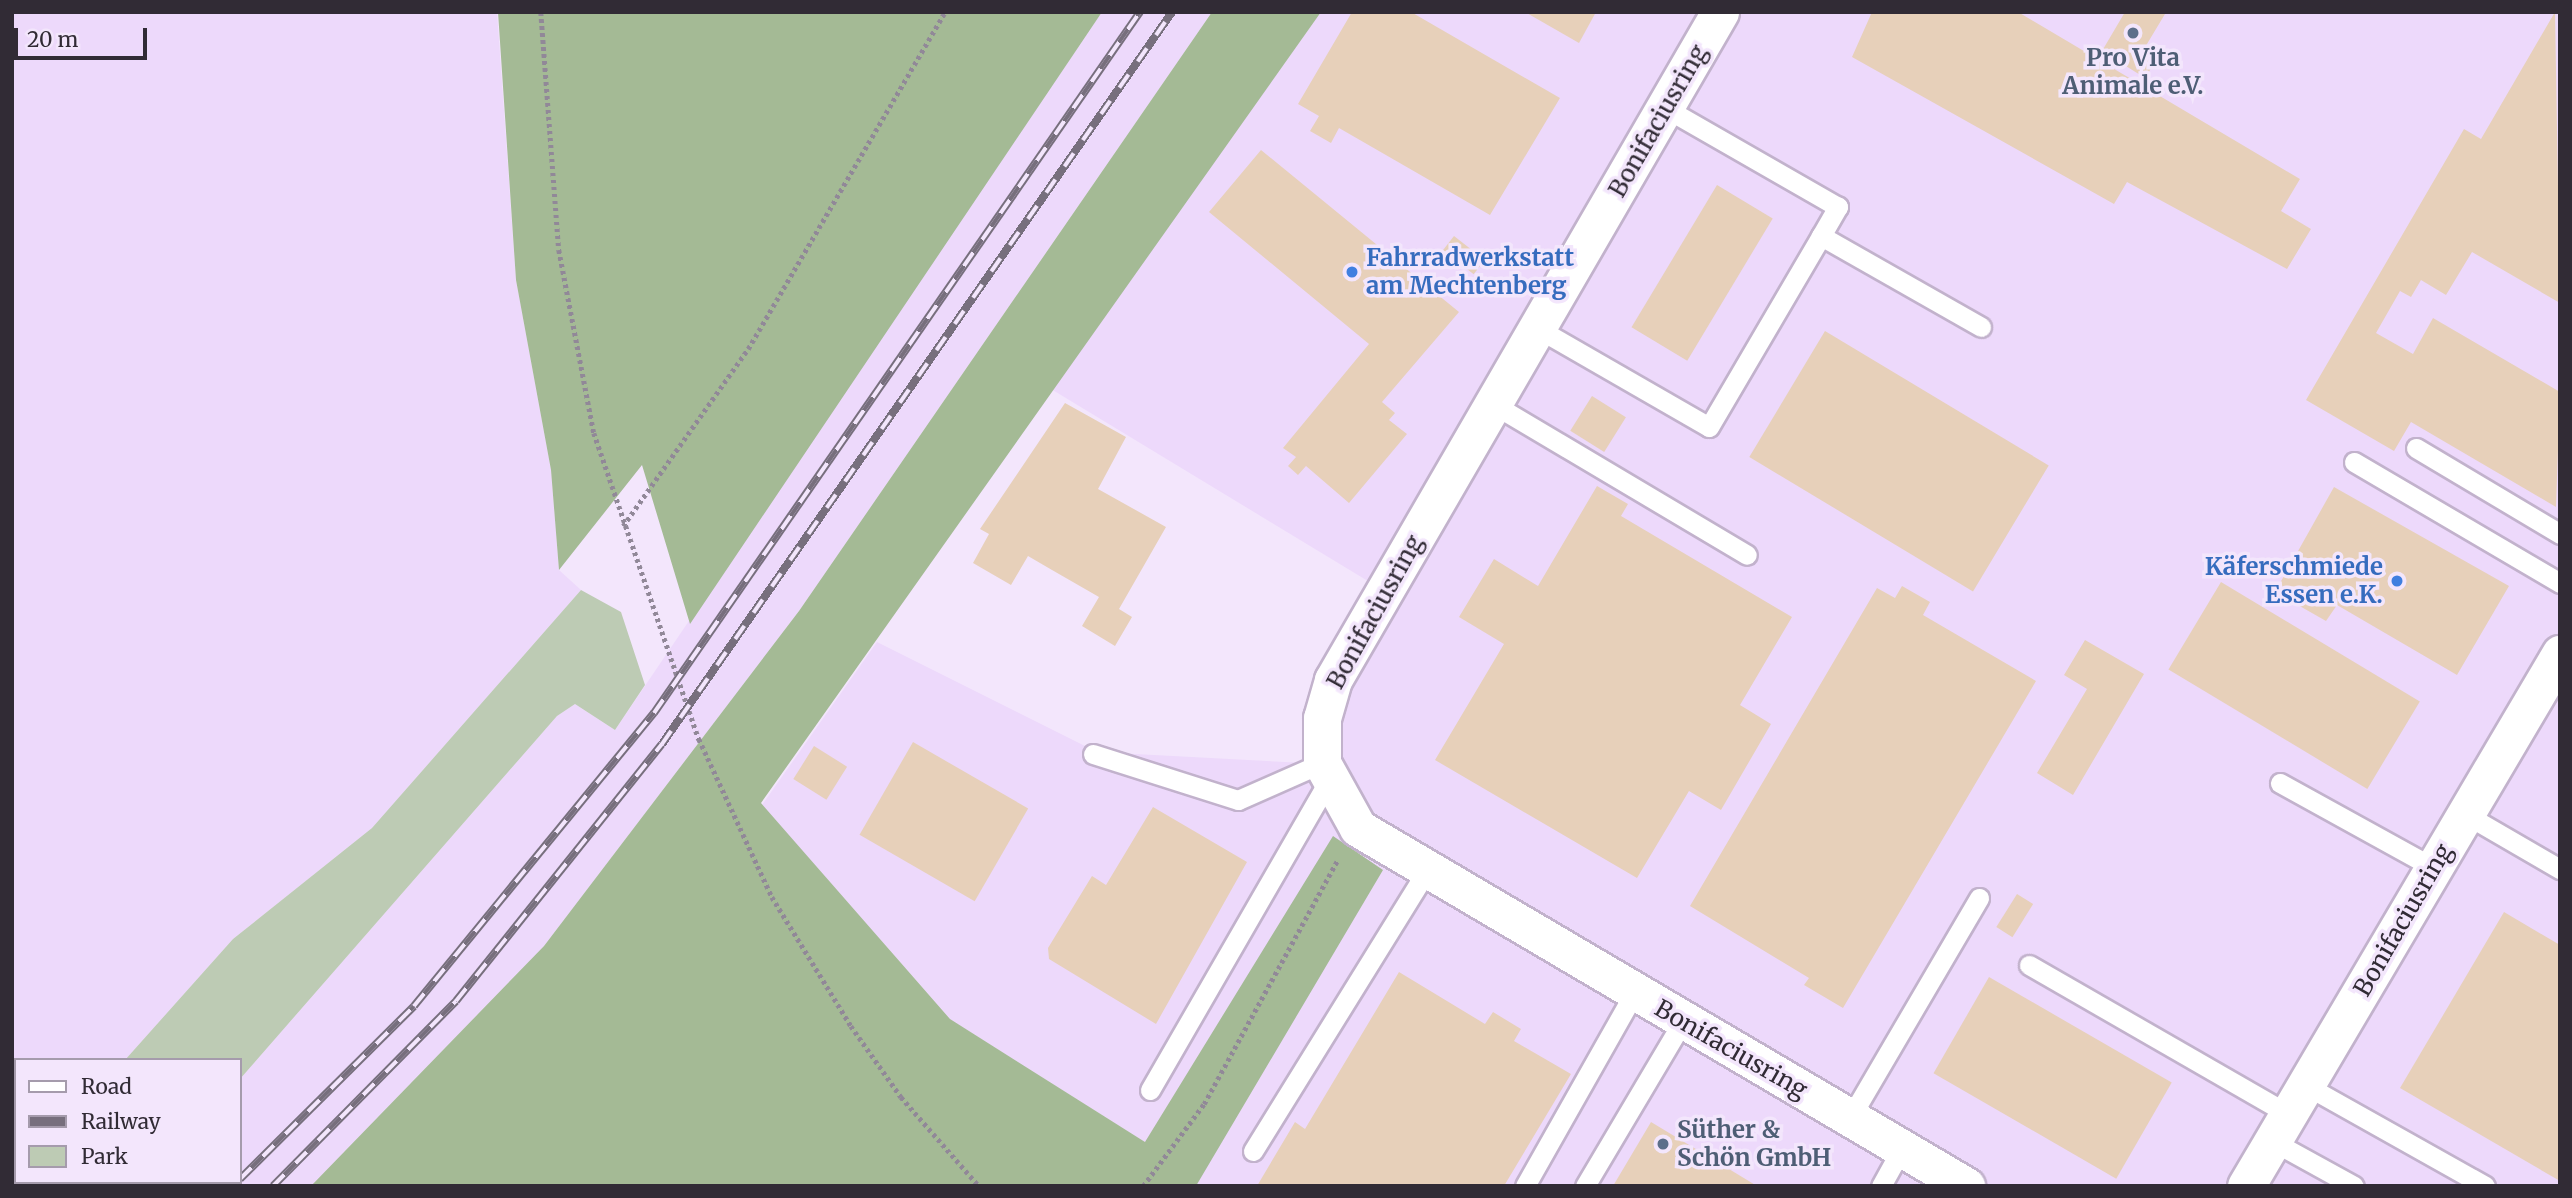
<!DOCTYPE html>
<html>
<head>
<meta charset="utf-8">
<style>
  body { margin:0 }
  #map { position:relative; width:2572px; height:1198px; overflow:hidden; background:#f3e6fc; font-family:Merriweather,serif }
  div>[style] { position:absolute }
  [style*='--x'] { left:calc(var(--x)*1px); top:calc(var(--y)*1px); width:calc(var(--w)*1px); rotate:calc(var(--a)*1deg) }
  .built>* { inset:0; background:#edd9fb }
  .green>* { inset:0; background:#bdcbb4 }
  .forest>* { inset:0; background:#a4ba95 }
  .building>* { inset:0; background:#e7d0ba; transform-origin:0 0 }
  .path>* { height:4.5px; margin-top:-2.25px; transform-origin:0; background:repeating-linear-gradient(90deg,#918898 0 3.5px,transparent 0 7px) }
  .roads { filter:drop-shadow(2px 0 #c2b2cc) drop-shadow(-2px 0 #c2b2cc) drop-shadow(0 2px #c2b2cc) drop-shadow(0 -2px #c2b2cc) }
  .lane>* { height:19px; margin:-9.5px; padding:0 9.5px; transform-origin:9.5px; border-radius:9.5px; background:#fff }
  .street>* { height:37px; margin:-18.5px; padding:0 18.5px; transform-origin:18.5px; border-radius:18.5px; background:#fff }
  .rail>* { height:8px; margin-top:-4px; transform-origin:0; background:repeating-linear-gradient(90deg,#f3e6fc 0 16px,#776f7d 0 32px); box-sizing:border-box; border-block:2px solid #776f7d }
  .dots>* { width:19px; height:19px; translate:-50% -50%; box-sizing:border-box; border:4px solid #f3e6fc; border-radius:50% }
  span { translate:-50% -50%; white-space:nowrap; text-align:center; line-height:1.15; -webkit-text-stroke:7px #f3e6fc; paint-order:stroke }
  .service-label { font-size:24px; color:#4e5e75; font-weight:700 }
  .left { translate:0 -50%; text-align:left }
  .street-label { font-size:24px; color:#312b35 }
  .shop-label { font-size:24px; color:#366cbe; font-weight:700 }
  .right { translate:-100% -50%; text-align:right }
  .frame { position:absolute; inset:0; border:14px solid #312b35; pointer-events:none }
  .legend { position:absolute; left:14px; top:1058px; width:228px; height:126px; box-sizing:border-box; background:#f3e6fc; border:2px solid #a59bac; margin:0; padding:9px 12px; list-style:none; font-size:21px; color:#312b35 }
  .legend li { display:flex; align-items:center; gap:14px; height:35px }
  .legend b { width:35px; border:2px solid #a59bac }
  .scale { position:absolute; left:14px; top:28px; width:133px; height:32px; box-sizing:border-box; border:4px solid #312b35; border-top:0; padding-left:9px; font-size:21px; line-height:24px; white-space:nowrap; color:#312b35; -webkit-text-stroke:5px #f3e6fc; paint-order:stroke }
</style>
</head>
<body>
<div id="map">
  <div class="built">
    <i style="clip-path:polygon(12px 12px,497px 12px,516px 280px,551px 470px,559px 570px,581px 590px,372px 828px,233px 939px,125px 1060px,16px 1060px,13px 1186px)"></i>
    <i style="clip-path:polygon(1102px 12px,1212px 12px,799px 611px,544px 946px,311px 1186px,127px 1186px,240px 1182px,240px 1079px,557px 716px,575px 704px,615px 730px)"></i>
    <i style="clip-path:polygon(1321px 12px,2560px 12px,2560px 1186px,1188px 1186px,1194px 1173px,951px 1020px,762px 805px,877px 642px,1097px 752px,1324px 764px,1334px 680px,1386px 592px,1051px 389px)"></i>
  </div>
  <div class="green">
    <i style="clip-path:polygon(581px 590px,621px 612px,645px 685px,615px 730px,575px 704px,557px 716px,240px 1079px,240px 1060px,125px 1060px,233px 939px,372px 828px)"></i>
  </div>
  <div class="forest">
    <i style="clip-path:polygon(498px 12px,1102px 12px,690px 624px,642px 465px,559px 570px,551px 470px,516px 280px)"></i>
    <i style="clip-path:polygon(1212px 12px,1321px 12px,761px 803px,950px 1019px,1145px 1142px,1333px 836px,1383px 870px,1196px 1186px,311px 1186px,544px 946px,799px 611px)"></i>
  </div>
  <div class="building">
    <i style="clip-path:polygon(1352px 12px,1411px 12px,1560px 98px,1490px 215px,1339px 128px,1331px 143px,1310px 131px,1319px 116px,1298px 104px)"></i>
    <i style="clip-path:polygon(1525px 12px,1596px 12px,1579px 43px)"></i>
    <i style="clip-path:polygon(1872px 12px,2018px 12px,2300px 179px,2281px 211px,2311px 229px,2287px 269px,2127px 182px,2114px 204px,1852px 57px)"></i>
    <i style="clip-path:polygon(2125px 12px,2165px 14px,2141px 54px,2155px 62px,2145px 78px,2102px 51px)"></i>
    <i style="clip-path:polygon(2555px 12px,2560px 303px,2472px 252px,2446px 295px,2421px 280px,2411px 297px,2400px 291px,2376px 333px,2413px 354px,2433px 318px,2560px 392px,2556px 507px,2411px 422px,2394px 451px,2306px 400px,2464px 129px,2481px 139px)"></i>
    <i style="clip-path:polygon(1261px 150px,1459px 312px,1382px 402px,1395px 413px,1389px 420px,1407px 434px,1349px 503px,1306px 466px,1298px 475px,1288px 466px,1296px 457px,1283px 448px,1369px 344px,1209px 212px)"></i>
    <i style="left:1717px;top:185px;width:65px;height:166px;rotate:31deg"></i>
    <i style="left:1454px;top:236px;width:39px;height:18px;rotate:38deg"></i>
    <i style="left:1825px;top:331px;width:261px;height:147px;rotate:31deg"></i>
    <i style="left:1592px;top:396px;width:40px;height:41px;rotate:32deg"></i>
    <i style="clip-path:polygon(1065px 403px,1126px 437px,1098px 489px,1166px 527px,1119px 609px,1132px 617px,1115px 646px,1082px 626px,1099px 597px,1052px 570px,1028px 556px,1011px 585px,973px 563px,989px 534px,980px 529px)"></i>
    <i style="clip-path:polygon(1597px 486px,1628px 504px,1621px 516px,1792px 617px,1740px 705px,1771px 724px,1721px 810px,1689px 791px,1637px 878px,1435px 760px,1504px 644px,1459px 617px,1494px 559px,1538px 586px)"></i>
    <i style="clip-path:polygon(2334px 487px,2509px 586px,2457px 675px,2337px 605px,2326px 621px,2275px 592px)"></i>
    <i style="left:2221px;top:582px;width:232px;height:102px;rotate:31deg"></i>
    <i style="clip-path:polygon(1902px 586px,1930px 602px,1923px 615px,2036px 681px,1843px 1008px,1804px 985px,1809px 978px,1690px 906px,1877px 588px,1895px 598px)"></i>
    <i style="clip-path:polygon(2085px 640px,2144px 674px,2073px 795px,2037px 773px,2087px 689px,2064px 675px)"></i>
    <i style="left:913px;top:742px;width:133px;height:107px;rotate:30deg"></i>
    <i style="left:814px;top:746px;width:39px;height:39px;rotate:32deg"></i>
    <i style="clip-path:polygon(1153px 807px,1247px 862px,1156px 1024px,1049px 959px,1048px 948px,1092px 876px,1106px 885px)"></i>
    <i style="left:2017px;top:894px;width:19px;height:39px;rotate:32deg"></i>
    <i style="clip-path:polygon(2504px 912px,2560px 945px,2560px 1181px,2400px 1088px)"></i>
    <i style="clip-path:polygon(1399px 972px,1485px 1024px,1493px 1012px,1521px 1029px,1514px 1041px,1571px 1074px,1504px 1186px,1257px 1186px,1295px 1122px,1305px 1129px)"></i>
    <i style="left:1989px;top:977px;width:211px;height:111px;rotate:30deg"></i>
    <i style="clip-path:polygon(1651px 1122px,1724px 1166px,1757px 1186px,1613px 1186px)"></i>
  </div>
  <div class="path">
    <i style="--x:541;--y:12;--w:239;--a:85.7"></i>
    <i style="--x:559;--y:250;--w:186;--a:79.2"></i>
    <i style="--x:594;--y:433;--w:324;--a:71.1"></i>
    <i style="--x:699;--y:739;--w:174;--a:65.2"></i>
    <i style="--x:772;--y:897;--w:151;--a:58.5"></i>
    <i style="--x:851;--y:1026;--w:87;--a:54.8"></i>
    <i style="--x:901;--y:1097;--w:118;--a:48.8"></i>
    <i style="--x:623;--y:526;--w:217;--a:-54.8"></i>
    <i style="--x:748;--y:349;--w:390;--a:-59.7"></i>
    <i style="--x:1143;--y:1186;--w:102;--a:-53.4"></i>
    <i style="--x:1204;--y:1104;--w:277;--a:-61.3"></i>
  </div>
  <div class="roads">
    <div class="lane">
      <i style="--x:1821;--y:236;--w:184;--a:29.6"></i>
      <i style="--x:1537;--y:328;--w:198;--a:29.9"></i>
      <i style="--x:1709;--y:427;--w:221;--a:-59.6"></i>
      <i style="--x:1821;--y:236;--w:34;--a:-60"></i>
      <i style="--x:1838;--y:207;--w:199;--a:-150.2"></i>
      <i style="--x:1493;--y:404;--w:295;--a:30.7"></i>
      <i style="--x:2416;--y:448;--w:168;--a:30.8"></i>
      <i style="--x:2354;--y:462;--w:239;--a:30.4"></i>
      <i style="--x:1093;--y:754;--w:152;--a:17.6"></i>
      <i style="--x:1238;--y:800;--w:92;--a:-23.8"></i>
      <i style="--x:2280;--y:783;--w:176;--a:28.9"></i>
      <i style="--x:2465;--y:814;--w:110;--a:30.1"></i>
      <i style="--x:2029;--y:965;--w:301;--a:29.9"></i>
      <i style="--x:2307;--y:1086;--w:204;--a:29.3"></i>
      <i style="--x:1150;--y:1090;--w:360;--a:-60"></i>
      <i style="--x:1850;--y:1118;--w:255;--a:-59.6"></i>
      <i style="--x:2274;--y:1142;--w:91;--a:28.8"></i>
      <i style="--x:1253;--y:1151;--w:332;--a:-58.2"></i>
      <i style="--x:1525;--y:1186;--w:222;--a:-60.5"></i>
      <i style="--x:1585;--y:1186;--w:192;--a:-59.3"></i>
      <i style="--x:1881;--y:1186;--w:43;--a:-61.1"></i>
    </div>
    <div class="street">
      <i style="--x:1720;--y:12;--w:772;--a:120.09"></i>
      <i style="--x:1333;--y:680;--w:40;--a:106"></i>
      <i style="--x:1322;--y:718;--w:45;--a:90"></i>
      <i style="--x:1322;--y:763;--w:74;--a:61"></i>
      <i style="--x:1358;--y:828;--w:706;--a:30.49"></i>
      <i style="--x:2246;--y:1186;--w:618;--a:-59.45"></i>
    </div>
  </div>
  <div class="rail">
    <i style="--x:240;--y:1179;--w:245;--a:-44.8"></i>
    <i style="--x:414;--y:1006;--w:379;--a:-50.7"></i>
    <i style="--x:654;--y:713;--w:853;--a:-55.27"></i>
    <i style="--x:273;--y:1186;--w:260;--a:-45.3"></i>
    <i style="--x:456;--y:1001;--w:329;--a:-51.3"></i>
    <i style="--x:662;--y:744;--w:892;--a:-55.13"></i>
  </div>
  <div class="dots">
    <i style="left:2133px;top:33px;background:#5c6f8a"></i>
    <i style="left:1352px;top:272px;background:#3f7fe0"></i>
    <i style="left:2397px;top:581px;background:#3f7fe0"></i>
    <i style="left:1663px;top:1144px;background:#5c6f8a"></i>
  </div>
  <div class="service-label">
    <span style="left:2133px;top:72px">Pro Vita<br>Animale e.V.</span>
    <span class="left" style="left:1677px;top:1144px">Süther &amp;<br>Schön GmbH</span>
  </div>
  <div class="street-label">
    <span style="left:1658px;top:121px;rotate:-60deg">Bonifaciusring</span>
    <span style="left:1375px;top:612px;rotate:-61deg">Bonifaciusring</span>
    <span style="left:2403px;top:920px;rotate:-60deg">Bonifaciusring</span>
    <span style="left:1731px;top:1049px;rotate:30deg">Bonifaciusring</span>
  </div>
  <div class="shop-label">
    <span class="left" style="left:1366px;top:272px">Fahrradwerkstatt<br>am Mechtenberg</span>
    <span class="right" style="left:2383px;top:581px">Käferschmiede<br>Essen e.K.</span>
  </div>
  <div class="frame"></div>
  <ul class="legend">
  <li><b style="height:9px;background:#fff"></b>Road</li>
  <li><b style="height:9px;background:#776f7d"></b>Railway</li>
  <li><b style="height:19px;background:#bdcbb4"></b>Park</li>
  </ul>
  <div class="scale">20 m</div>
</div>
</body>
</html>
